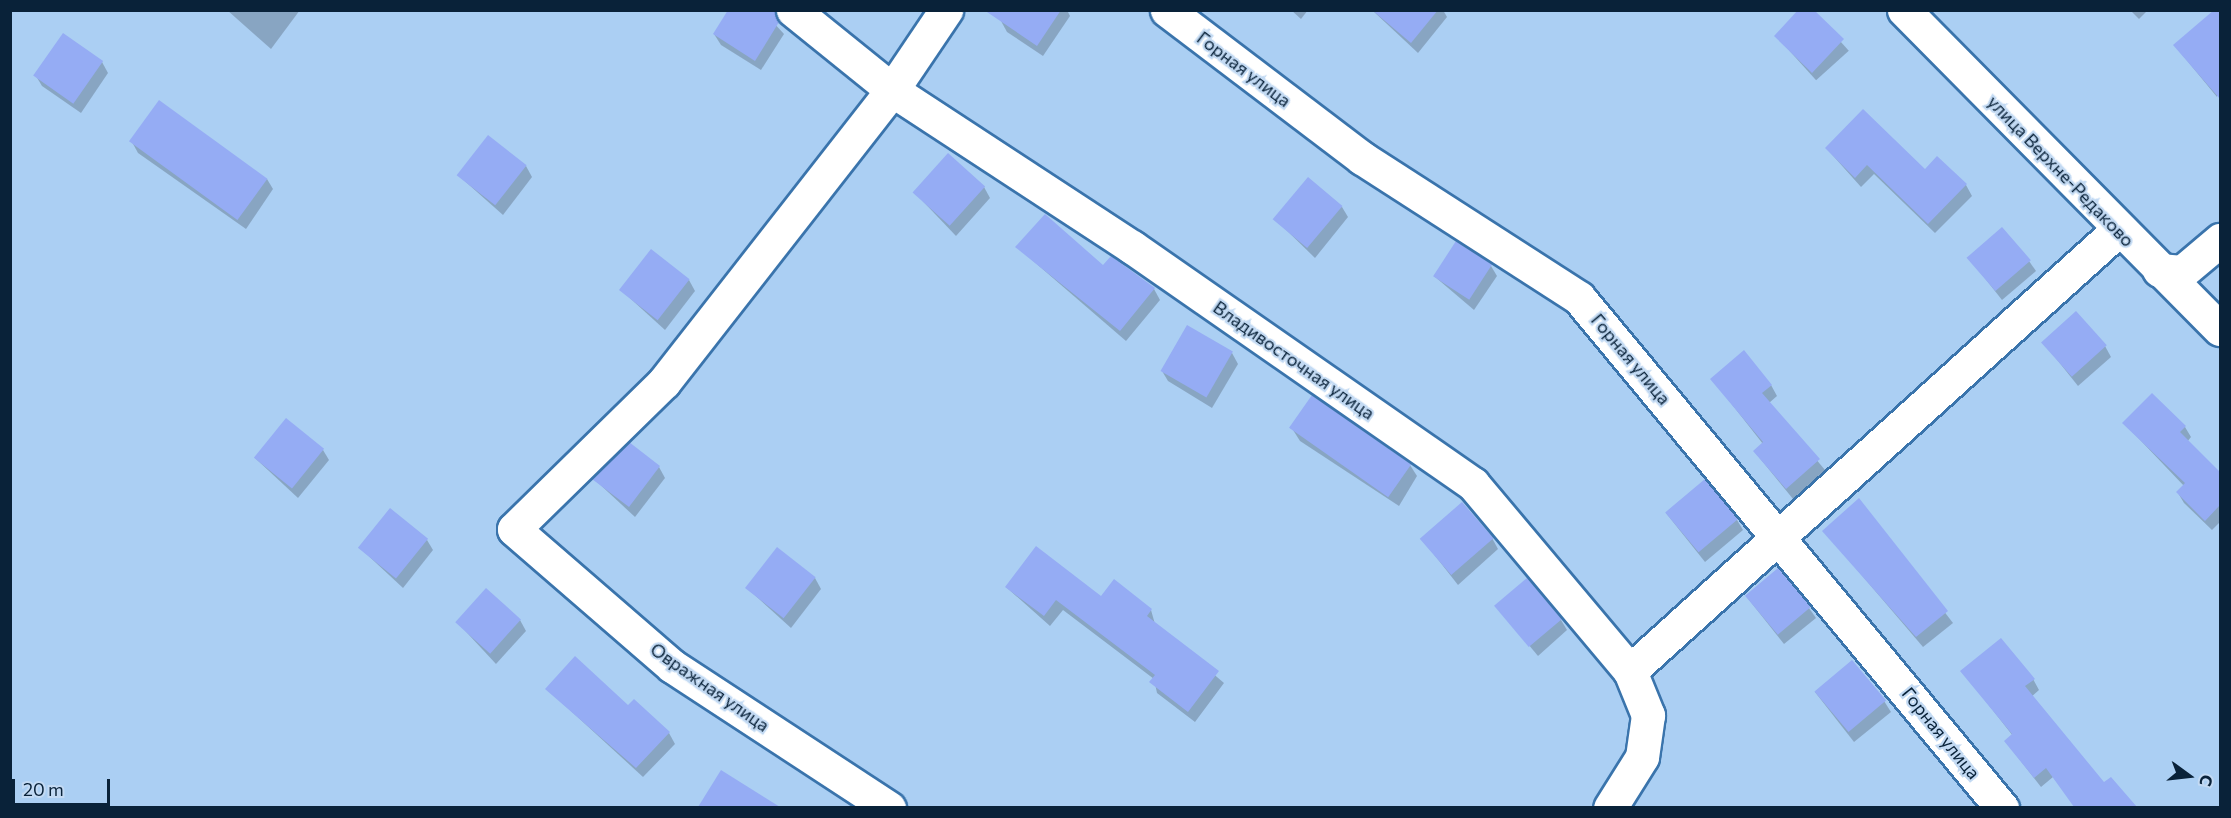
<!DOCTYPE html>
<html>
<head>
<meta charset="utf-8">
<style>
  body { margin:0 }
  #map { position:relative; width:2231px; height:818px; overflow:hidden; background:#abcff3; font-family:Commissioner,sans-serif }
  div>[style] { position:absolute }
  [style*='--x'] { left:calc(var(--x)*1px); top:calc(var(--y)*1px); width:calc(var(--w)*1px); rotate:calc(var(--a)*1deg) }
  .shadow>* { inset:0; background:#0003; transform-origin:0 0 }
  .building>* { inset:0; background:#95acf4; transform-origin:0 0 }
  .roads { filter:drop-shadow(2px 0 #3a74ac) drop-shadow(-2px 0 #3a74ac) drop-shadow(0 2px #3a74ac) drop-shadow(0 -2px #3a74ac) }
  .minor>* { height:33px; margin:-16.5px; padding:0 16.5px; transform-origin:16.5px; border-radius:16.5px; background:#fff }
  span { translate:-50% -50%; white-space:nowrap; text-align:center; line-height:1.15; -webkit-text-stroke:4.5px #c3daf3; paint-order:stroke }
  .street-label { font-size:18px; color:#092239 }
  .frame { position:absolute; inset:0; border:12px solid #092239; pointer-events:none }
  .north { position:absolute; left:2159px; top:746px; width:60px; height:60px; -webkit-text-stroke:4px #c3daf3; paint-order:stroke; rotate:105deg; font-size:16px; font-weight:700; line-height:24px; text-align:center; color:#092239 }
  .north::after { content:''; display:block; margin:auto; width:21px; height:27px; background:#092239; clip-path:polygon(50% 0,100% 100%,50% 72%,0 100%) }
  .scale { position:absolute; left:12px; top:779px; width:98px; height:27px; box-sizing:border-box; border:3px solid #092239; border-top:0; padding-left:8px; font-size:18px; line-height:21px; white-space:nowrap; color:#092239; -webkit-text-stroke:4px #c3daf3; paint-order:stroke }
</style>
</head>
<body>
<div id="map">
  <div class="shadow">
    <i style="clip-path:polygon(227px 10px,300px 10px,271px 49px)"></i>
    <i style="clip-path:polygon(762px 10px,784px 34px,761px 70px,721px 45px,714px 34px)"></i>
    <i style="clip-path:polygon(1009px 10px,1067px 10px,1070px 16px,1043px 56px,1007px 32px,1001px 21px)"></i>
    <i style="clip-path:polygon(1291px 10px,1308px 10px,1301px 19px)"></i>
    <i style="clip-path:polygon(1372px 10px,1443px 10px,1447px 17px,1418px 53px)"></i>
    <i style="left:1812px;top:10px;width:55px;height:44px;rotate:48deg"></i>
    <i style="clip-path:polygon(2130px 10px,2148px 10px,2139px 19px)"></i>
    <i style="clip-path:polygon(2210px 16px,2220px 28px,2217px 97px,2175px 46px)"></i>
    <i style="clip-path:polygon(102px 62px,108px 73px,81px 113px,42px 86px,36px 76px)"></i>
    <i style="clip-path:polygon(132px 142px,267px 179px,273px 189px,246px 229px,138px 153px)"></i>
    <i style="clip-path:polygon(1827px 149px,1925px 171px,1966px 185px,1972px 196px,1935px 233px,1874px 174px,1861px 187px)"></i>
    <i style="clip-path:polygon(526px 166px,532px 177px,503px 215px,459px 176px)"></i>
    <i style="clip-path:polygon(984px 187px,990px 198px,956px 236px,915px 193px)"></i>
    <i style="clip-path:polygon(1342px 207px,1348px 217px,1315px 258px,1275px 219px)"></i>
    <i style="clip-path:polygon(1457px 243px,1491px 266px,1497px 276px,1474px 310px,1434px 276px)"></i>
    <i style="clip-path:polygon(1017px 247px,1154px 289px,1160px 300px,1126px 341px)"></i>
    <i style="clip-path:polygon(1969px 258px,2029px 261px,2036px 271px,2002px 300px)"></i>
    <i style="clip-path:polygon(689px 280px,695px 291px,665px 330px,621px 290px)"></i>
    <i style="clip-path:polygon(2043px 342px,2105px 346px,2111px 357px,2078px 386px)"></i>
    <i style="clip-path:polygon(1232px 353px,1238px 364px,1212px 408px,1168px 381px,1162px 371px)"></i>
    <i style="clip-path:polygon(1712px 379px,1771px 385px,1777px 396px,1769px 403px,1825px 470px,1793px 499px,1754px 451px,1763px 444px)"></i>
    <i style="clip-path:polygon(2124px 423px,2185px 427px,2191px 437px,2187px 442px,2220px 474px,2220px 522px,2212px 530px,2184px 503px,2178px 493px,2184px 486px)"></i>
    <i style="clip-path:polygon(1293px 430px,1410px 465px,1417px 476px,1399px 506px,1300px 441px)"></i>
    <i style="clip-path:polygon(323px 450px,329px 460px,298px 498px,255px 458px)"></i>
    <i style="clip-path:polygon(659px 467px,665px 478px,635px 517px,594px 479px)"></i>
    <i style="clip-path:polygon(1859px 501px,1953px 623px,1923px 647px,1824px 531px)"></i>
    <i style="clip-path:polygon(1666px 513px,1737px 520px,1743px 530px,1705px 562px)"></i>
    <i style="clip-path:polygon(1492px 538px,1498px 549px,1458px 585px,1422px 539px)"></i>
    <i style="clip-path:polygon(427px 540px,433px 550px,403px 588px,360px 548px)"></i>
    <i style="clip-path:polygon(815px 578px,821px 589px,791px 628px,747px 588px)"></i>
    <i style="clip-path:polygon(1006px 587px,1151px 610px,1155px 624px,1224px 683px,1195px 722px,1157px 693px,1154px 679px,1063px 610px,1050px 626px)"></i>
    <i style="clip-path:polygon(1746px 596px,1809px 608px,1816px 618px,1784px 644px)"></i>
    <i style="clip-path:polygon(1497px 607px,1561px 620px,1567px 630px,1538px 656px)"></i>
    <i style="clip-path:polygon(520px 620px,526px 631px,496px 664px,457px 622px)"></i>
    <i style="clip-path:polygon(1962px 671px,2033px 679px,2039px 690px,2031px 697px,2104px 784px,2111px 779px,2135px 808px,2077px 808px,2053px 777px,2041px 787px,2006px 742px,2013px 736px)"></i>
    <i style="clip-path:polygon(547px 689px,628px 707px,669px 733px,675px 744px,643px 777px)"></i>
    <i style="clip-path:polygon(1815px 692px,1884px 701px,1891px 712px,1854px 742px)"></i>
    <i style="clip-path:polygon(722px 772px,760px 797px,766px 807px,699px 808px)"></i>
  </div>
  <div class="building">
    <i style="clip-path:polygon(728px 10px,775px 10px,779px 22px,755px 61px,713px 34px)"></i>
    <i style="clip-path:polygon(984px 10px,1061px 10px,1037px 46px)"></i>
    <i style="clip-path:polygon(1372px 10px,1438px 10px,1411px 43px)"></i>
    <i style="clip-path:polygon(1798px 10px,1814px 10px,1844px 39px,1812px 73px,1774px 36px)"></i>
    <i style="clip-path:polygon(2214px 10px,2220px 10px,2220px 99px,2173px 45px)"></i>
    <i style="left:63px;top:33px;width:49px;height:52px;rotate:35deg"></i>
    <i style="left:159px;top:100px;width:134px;height:51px;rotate:36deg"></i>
    <i style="clip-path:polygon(1863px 109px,1925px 169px,1937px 156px,1967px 184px,1928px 224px,1867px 165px,1855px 178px,1825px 148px)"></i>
    <i style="left:488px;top:135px;width:49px;height:51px;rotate:38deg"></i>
    <i style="left:948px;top:153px;width:50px;height:53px;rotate:42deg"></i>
    <i style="left:1308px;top:177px;width:45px;height:55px;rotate:40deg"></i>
    <i style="clip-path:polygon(1045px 214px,1103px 265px,1111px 256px,1155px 288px,1120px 331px,1015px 247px)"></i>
    <i style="left:2002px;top:227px;width:44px;height:47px;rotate:49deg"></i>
    <i style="left:1456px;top:241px;width:43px;height:42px;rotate:33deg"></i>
    <i style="left:651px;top:249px;width:49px;height:52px;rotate:38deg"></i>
    <i style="left:2076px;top:311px;width:46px;height:47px;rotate:48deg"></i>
    <i style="left:1187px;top:325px;width:53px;height:53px;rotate:30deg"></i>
    <i style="clip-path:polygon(1744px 350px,1772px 385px,1762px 393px,1820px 459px,1786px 489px,1753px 451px,1763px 442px,1710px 379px)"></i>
    <i style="clip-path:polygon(2152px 393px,2186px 426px,2180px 432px,2220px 472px,2220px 505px,2205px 521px,2176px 492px,2185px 483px,2122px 423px)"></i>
    <i style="left:1312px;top:395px;width:121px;height:40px;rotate:35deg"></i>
    <i style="left:286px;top:418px;width:49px;height:51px;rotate:39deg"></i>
    <i style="clip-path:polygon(629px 442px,660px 466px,629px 507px,592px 479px)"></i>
    <i style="left:1705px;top:479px;width:52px;height:52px;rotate:50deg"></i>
    <i style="clip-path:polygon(1859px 498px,1948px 611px,1916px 637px,1822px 531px)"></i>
    <i style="left:1462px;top:502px;width:48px;height:56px;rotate:49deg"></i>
    <i style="left:390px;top:508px;width:49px;height:51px;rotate:39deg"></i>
    <i style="clip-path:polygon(1036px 546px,1101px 596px,1114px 579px,1152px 609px,1147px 616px,1219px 671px,1188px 712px,1149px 682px,1155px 675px,1056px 600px,1044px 616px,1005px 587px)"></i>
    <i style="left:777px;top:547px;width:49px;height:52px;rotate:38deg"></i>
    <i style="left:1778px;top:568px;width:51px;height:43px;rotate:50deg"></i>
    <i style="left:1527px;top:578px;width:54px;height:43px;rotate:50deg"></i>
    <i style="left:486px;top:588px;width:47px;height:46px;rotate:42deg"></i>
    <i style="clip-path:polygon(2001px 638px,2035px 679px,2025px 686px,2104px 782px,2111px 777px,2137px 807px,2074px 807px,2046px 768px,2034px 778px,2004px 741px,2012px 734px,1960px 671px)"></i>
    <i style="clip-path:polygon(575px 656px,628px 705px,634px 699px,670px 732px,636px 768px,545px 689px)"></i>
    <i style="left:1852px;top:660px;width:53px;height:49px;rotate:50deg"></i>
    <i style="clip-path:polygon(721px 770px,780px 807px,698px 807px)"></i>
  </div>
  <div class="roads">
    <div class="minor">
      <i style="--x:793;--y:10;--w:127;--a:38.9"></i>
      <i style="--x:892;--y:90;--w:287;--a:33.2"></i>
      <i style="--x:1132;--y:247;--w:415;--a:34.8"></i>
      <i style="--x:1473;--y:484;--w:244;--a:50"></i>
      <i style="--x:1630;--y:671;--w:48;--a:67.8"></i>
      <i style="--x:1648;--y:715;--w:42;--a:98.1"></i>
      <i style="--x:1642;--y:757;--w:60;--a:122.1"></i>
      <i style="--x:1167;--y:10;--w:245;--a:37.2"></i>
      <i style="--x:1362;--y:158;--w:258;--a:32.8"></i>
      <i style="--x:1579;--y:298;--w:663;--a:50.33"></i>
      <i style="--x:1904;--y:10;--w:449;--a:45.3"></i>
      <i style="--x:2159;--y:270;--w:23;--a:5"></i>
      <i style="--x:2182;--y:272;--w:50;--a:-40.1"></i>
      <i style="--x:1630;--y:671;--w:658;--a:-42.1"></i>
      <i style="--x:889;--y:808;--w:259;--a:-146.8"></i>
      <i style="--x:672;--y:666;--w:209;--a:-139.1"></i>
      <i style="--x:514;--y:529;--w:210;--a:-44.4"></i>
      <i style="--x:664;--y:382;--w:370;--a:-52"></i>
      <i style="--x:892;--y:90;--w:97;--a:-56"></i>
    </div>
  </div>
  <div class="street-label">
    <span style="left:1244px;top:69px;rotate:37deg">Горная улица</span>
    <span style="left:2061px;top:171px;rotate:46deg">улица Верхне-Редаково</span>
    <span style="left:1631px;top:359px;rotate:50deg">Горная улица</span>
    <span style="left:1294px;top:360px;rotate:35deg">Владивосточная улица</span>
    <span style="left:710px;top:687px;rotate:35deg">Овражная улица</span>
    <span style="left:1941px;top:733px;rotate:51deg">Горная улица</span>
  </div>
  <div class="frame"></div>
  <div class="north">С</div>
  <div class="scale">20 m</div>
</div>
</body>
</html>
